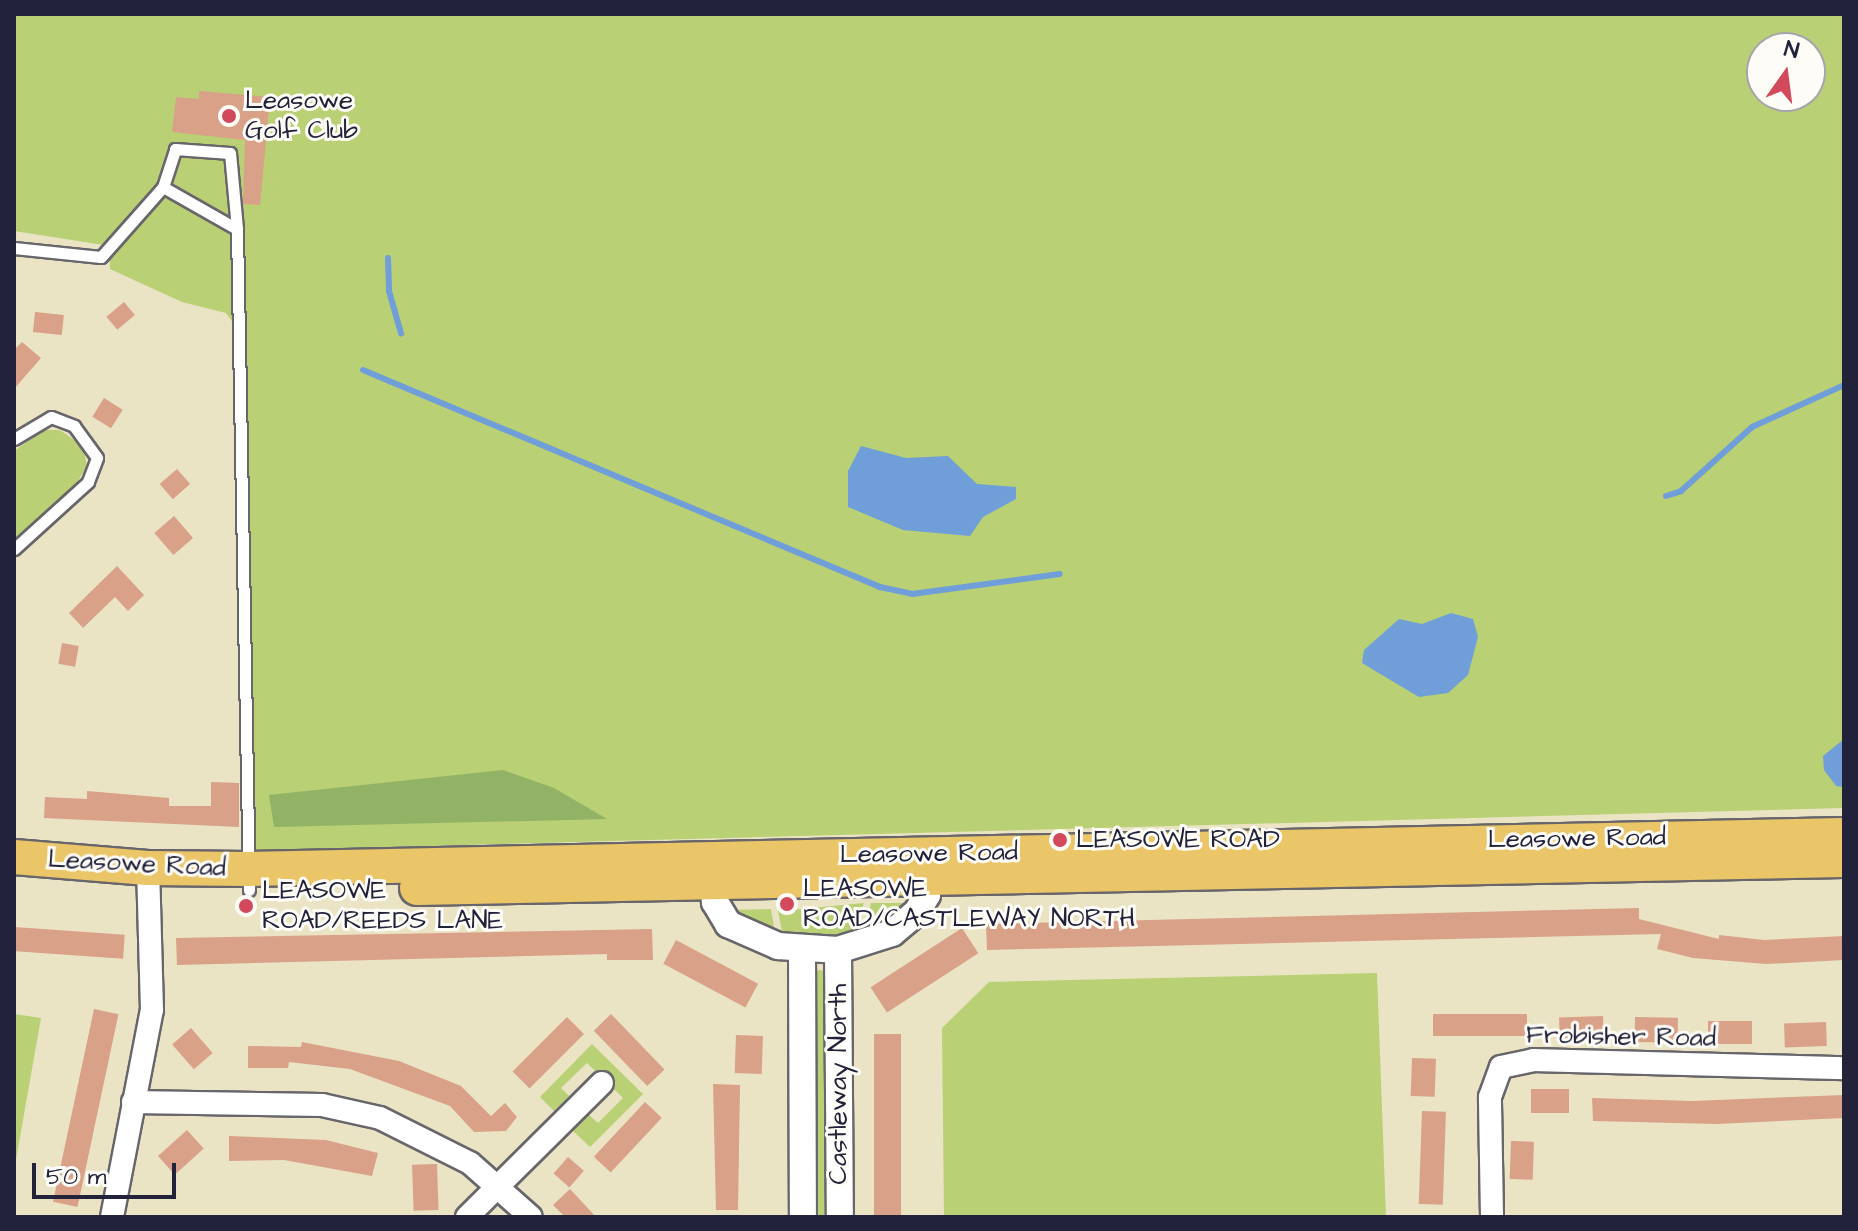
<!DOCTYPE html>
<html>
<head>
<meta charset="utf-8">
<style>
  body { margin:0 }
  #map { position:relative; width:1858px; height:1231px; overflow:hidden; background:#eae4c5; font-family:"Architects Daughter",sans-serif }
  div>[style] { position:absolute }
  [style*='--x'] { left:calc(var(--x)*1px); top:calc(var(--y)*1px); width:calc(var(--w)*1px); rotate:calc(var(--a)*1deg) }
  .green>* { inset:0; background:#b9d075 }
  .forest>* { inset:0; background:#92b266 }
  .water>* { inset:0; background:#6f9ed8 }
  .stream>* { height:6px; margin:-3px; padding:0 3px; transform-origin:3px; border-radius:3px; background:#6f9ed8 }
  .building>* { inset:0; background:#d9a187; transform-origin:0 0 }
  .roads { filter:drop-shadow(2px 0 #68666b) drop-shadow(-2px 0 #68666b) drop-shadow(0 2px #68666b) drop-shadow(0 -2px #68666b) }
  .service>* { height:11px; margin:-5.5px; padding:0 5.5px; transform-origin:5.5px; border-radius:5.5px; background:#fff }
  .minor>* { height:22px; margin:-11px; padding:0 11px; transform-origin:11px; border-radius:11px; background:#fff }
  .tertiary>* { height:26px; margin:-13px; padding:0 13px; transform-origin:13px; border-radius:13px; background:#fff }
  .primary>* { height:34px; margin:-17px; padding:0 17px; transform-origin:17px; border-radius:17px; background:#ebc669 }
  .dots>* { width:22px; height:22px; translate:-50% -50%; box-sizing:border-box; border:4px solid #fdfcf7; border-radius:50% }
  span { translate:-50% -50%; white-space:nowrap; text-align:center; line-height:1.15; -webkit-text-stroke:6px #fdfcf7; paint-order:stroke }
  .poi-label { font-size:26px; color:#22223b }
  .left { translate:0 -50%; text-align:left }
  .street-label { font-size:26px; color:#22223b }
  .frame { position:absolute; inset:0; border:16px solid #22223b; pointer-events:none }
  .north { position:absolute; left:1746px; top:32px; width:80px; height:80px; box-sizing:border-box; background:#fdfcf7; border:2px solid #a5a5ac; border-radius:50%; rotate:14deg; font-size:22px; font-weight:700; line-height:32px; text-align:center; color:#22223b }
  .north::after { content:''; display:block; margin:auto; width:28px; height:36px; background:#d1495b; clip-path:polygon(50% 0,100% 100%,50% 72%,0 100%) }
  .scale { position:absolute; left:32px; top:1163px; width:144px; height:36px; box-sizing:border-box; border:4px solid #22223b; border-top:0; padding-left:10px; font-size:24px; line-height:28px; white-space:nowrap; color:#22223b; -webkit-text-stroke:6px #fdfcf7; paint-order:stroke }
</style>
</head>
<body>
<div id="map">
  <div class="green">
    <i style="clip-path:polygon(evenodd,14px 14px,1844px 14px,1844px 808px,242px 851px,234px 324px,226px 313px,182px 302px,110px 269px,110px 246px,14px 231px,14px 14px,1762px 48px,1810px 48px,1810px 96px,1762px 96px,1762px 48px)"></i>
    <i style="clip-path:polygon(44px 430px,60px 430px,83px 446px,87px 466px,76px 484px,14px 542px,14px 451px)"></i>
    <i style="clip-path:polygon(864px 903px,853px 933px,807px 938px,782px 932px,778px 911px)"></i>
    <i style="clip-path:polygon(871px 903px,905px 903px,903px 912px,866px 929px)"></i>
    <i style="clip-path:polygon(771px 909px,775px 933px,734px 916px,730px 910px)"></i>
    <i style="clip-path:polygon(818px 970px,825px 971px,828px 1217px,813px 1217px,810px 976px)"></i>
    <i style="clip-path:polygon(1377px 973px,1386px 1217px,944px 1217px,942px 1028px,989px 982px)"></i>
    <i style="clip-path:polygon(14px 1014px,41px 1018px,14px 1171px)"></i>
    <i style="clip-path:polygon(592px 1044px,643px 1094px,590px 1147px,571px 1129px,587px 1113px,598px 1123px,623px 1098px,587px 1063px,561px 1088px,569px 1096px,554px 1111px,540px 1097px)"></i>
  </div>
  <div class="forest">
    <i style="clip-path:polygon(503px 770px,554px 788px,607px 819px,274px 827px,269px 795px)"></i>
  </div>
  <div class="water">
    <i style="clip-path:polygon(861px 446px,906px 458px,948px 456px,977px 484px,1016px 487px,1016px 499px,983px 517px,970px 536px,903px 530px,848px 507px,848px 471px)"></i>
    <i style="clip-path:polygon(1451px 613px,1473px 619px,1478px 637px,1468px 675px,1448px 693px,1419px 697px,1362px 663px,1364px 650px,1399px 619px,1422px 624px)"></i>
    <i style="clip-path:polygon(1844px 739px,1844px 787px,1836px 786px,1824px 770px,1823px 756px)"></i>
  </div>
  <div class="stream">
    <i style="--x:388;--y:258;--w:33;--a:88"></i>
    <i style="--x:389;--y:291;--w:44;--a:74.1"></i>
    <i style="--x:363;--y:370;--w:561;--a:22.77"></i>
    <i style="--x:880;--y:587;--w:33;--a:12"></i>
    <i style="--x:912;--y:594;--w:149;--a:-7.7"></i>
    <i style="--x:1666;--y:496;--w:16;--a:-18"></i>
    <i style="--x:1681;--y:491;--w:96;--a:-42"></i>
    <i style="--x:1752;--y:427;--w:101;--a:-24.5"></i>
  </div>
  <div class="building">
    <i style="clip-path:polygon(199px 91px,270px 97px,260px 205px,243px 204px,245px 140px,172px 132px,176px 97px,199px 99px)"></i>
    <i style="left:124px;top:302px;width:17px;height:23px;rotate:50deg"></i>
    <i style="left:35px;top:312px;width:29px;height:20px;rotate:6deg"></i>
    <i style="clip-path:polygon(22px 342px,41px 358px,14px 389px,14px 350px)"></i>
    <i style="left:104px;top:398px;width:22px;height:22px;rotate:32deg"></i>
    <i style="left:177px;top:469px;width:20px;height:23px;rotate:49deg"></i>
    <i style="left:174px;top:516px;width:29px;height:26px;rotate:49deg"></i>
    <i style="clip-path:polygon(117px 566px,144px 595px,128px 611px,115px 597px,83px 628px,69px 613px)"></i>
    <i style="left:62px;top:643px;width:17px;height:21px;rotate:10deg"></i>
    <i style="clip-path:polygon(211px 782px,239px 783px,239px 827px,44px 818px,45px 797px,87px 799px,87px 791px,169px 798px,169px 806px,211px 806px)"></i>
    <i style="clip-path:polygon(1639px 908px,1639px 919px,1719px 939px,1719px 935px,1764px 940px,1844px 936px,1844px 960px,1766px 964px,1693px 958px,1657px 949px,1661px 934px,987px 950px,986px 924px)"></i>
    <i style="left:14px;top:927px;width:111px;height:24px;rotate:4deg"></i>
    <i style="left:962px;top:928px;width:30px;height:109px;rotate:57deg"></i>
    <i style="clip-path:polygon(652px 929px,653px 960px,607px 960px,607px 954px,177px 965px,176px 938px)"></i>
    <i style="left:676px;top:940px;width:93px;height:27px;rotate:28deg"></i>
    <i style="left:94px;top:1009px;width:25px;height:197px;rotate:12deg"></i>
    <i style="left:611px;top:1014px;width:77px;height:24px;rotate:46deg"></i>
    <i style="left:1433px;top:1014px;width:94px;height:22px"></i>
    <i style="left:1603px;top:1016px;width:24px;height:44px;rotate:88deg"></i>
    <i style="left:567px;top:1017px;width:24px;height:77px;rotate:45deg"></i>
    <i style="left:1635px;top:1017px;width:43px;height:25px;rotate:1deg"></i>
    <i style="left:1708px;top:1021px;width:44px;height:23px"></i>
    <i style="left:1826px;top:1022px;width:24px;height:42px;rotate:88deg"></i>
    <i style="left:191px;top:1028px;width:33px;height:25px;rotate:49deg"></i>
    <i style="left:874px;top:1034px;width:27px;height:183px"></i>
    <i style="left:736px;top:1035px;width:27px;height:38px;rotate:2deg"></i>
    <i style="clip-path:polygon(302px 1042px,399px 1061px,461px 1086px,491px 1116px,505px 1103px,517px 1117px,506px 1131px,474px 1132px,450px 1106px,350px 1069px,289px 1062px,288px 1068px,248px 1068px,248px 1046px,301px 1047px)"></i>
    <i style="left:1412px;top:1058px;width:24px;height:38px;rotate:2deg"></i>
    <i style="clip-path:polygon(713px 1084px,740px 1085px,738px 1210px,716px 1210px)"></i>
    <i style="left:1569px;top:1089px;width:24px;height:38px;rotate:90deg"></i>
    <i style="clip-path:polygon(1844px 1095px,1844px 1118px,1717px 1124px,1593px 1121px,1592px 1098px,1692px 1101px)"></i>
    <i style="left:645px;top:1102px;width:23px;height:75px;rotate:43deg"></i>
    <i style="left:1422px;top:1111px;width:24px;height:93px;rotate:2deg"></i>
    <i style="left:187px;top:1130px;width:25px;height:39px;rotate:48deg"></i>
    <i style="clip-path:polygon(229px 1136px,326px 1140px,378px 1153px,372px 1176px,284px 1160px,229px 1161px)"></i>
    <i style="left:1511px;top:1141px;width:23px;height:38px;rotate:2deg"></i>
    <i style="left:568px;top:1157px;width:21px;height:22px;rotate:41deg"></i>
    <i style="left:437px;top:1164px;width:46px;height:25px;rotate:88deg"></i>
    <i style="clip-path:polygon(570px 1189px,596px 1217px,565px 1217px,553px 1205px)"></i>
  </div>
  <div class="roads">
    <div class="service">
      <i style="--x:163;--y:187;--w:40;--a:-72"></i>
      <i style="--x:175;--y:149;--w:55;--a:4.2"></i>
      <i style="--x:230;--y:153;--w:76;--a:84.7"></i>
      <i style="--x:14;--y:248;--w:87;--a:5.9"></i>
      <i style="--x:101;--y:257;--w:94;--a:-48.5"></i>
      <i style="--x:163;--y:187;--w:85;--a:29.6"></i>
      <i style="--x:237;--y:229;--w:661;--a:88.96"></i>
      <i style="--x:14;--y:439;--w:43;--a:-30.7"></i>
      <i style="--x:51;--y:417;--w:25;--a:21"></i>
      <i style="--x:74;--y:426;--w:39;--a:54"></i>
      <i style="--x:97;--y:458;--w:26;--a:111"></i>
      <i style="--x:88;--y:482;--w:100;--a:137.8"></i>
    </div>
    <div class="minor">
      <i style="--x:133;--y:1102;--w:189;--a:0.9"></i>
      <i style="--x:322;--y:1105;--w:59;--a:12.6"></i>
      <i style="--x:380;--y:1118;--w:101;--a:26.6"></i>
      <i style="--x:470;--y:1163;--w:81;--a:41.5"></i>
      <i style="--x:112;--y:1217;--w:211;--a:-79.1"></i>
      <i style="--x:152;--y:1010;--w:142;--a:-91.6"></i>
      <i style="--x:467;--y:1217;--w:190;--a:-44.8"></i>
      <i style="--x:1492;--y:1217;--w:120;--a:-91"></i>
      <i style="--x:1490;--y:1097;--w:32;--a:-70"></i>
      <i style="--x:1501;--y:1067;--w:34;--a:-12"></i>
      <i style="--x:1534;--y:1060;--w:310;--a:1.5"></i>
    </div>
    <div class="tertiary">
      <i style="--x:713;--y:866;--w:36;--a:87"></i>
      <i style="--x:715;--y:902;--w:26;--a:59"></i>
      <i style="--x:728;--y:924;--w:55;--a:23.7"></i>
      <i style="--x:778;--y:946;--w:60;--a:3.8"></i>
      <i style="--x:838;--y:950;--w:57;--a:-17.5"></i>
      <i style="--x:892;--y:933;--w:33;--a:-40"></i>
      <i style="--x:917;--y:912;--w:20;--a:-60"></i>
      <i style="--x:927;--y:895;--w:34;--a:-90"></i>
      <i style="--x:802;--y:950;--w:267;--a:89.8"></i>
      <i style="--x:838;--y:950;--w:267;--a:89.6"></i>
    </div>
    <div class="primary">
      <i style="--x:14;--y:857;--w:134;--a:4.7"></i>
      <i style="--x:148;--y:868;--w:100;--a:0.6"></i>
      <i style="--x:248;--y:869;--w:1596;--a:-1.22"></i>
      <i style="--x:417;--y:888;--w:1427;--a:-1.12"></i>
    </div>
  </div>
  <div class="dots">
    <i style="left:229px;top:116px;background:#d1495b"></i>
    <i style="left:1060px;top:840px;background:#d1495b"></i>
    <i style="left:787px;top:904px;background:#d1495b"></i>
    <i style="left:246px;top:906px;background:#d1495b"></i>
  </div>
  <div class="poi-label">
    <span class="left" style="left:245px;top:116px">Leasowe<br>Golf Club</span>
    <span class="left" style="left:1076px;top:840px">LEASOWE ROAD</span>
    <span class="left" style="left:803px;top:904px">LEASOWE<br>ROAD/CASTLEWAY NORTH</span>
    <span class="left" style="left:262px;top:906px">LEASOWE<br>ROAD/REEDS LANE</span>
  </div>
  <div class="street-label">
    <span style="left:1577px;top:839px;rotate:-1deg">Leasowe Road</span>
    <span style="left:929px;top:854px;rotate:-1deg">Leasowe Road</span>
    <span style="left:137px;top:864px;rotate:3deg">Leasowe Road</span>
    <span style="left:1621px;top:1037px;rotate:1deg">Frobisher Road</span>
    <span style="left:839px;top:1084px;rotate:-90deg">Castleway North</span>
  </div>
  <div class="frame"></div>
  <div class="north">N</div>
  <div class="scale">50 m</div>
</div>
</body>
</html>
